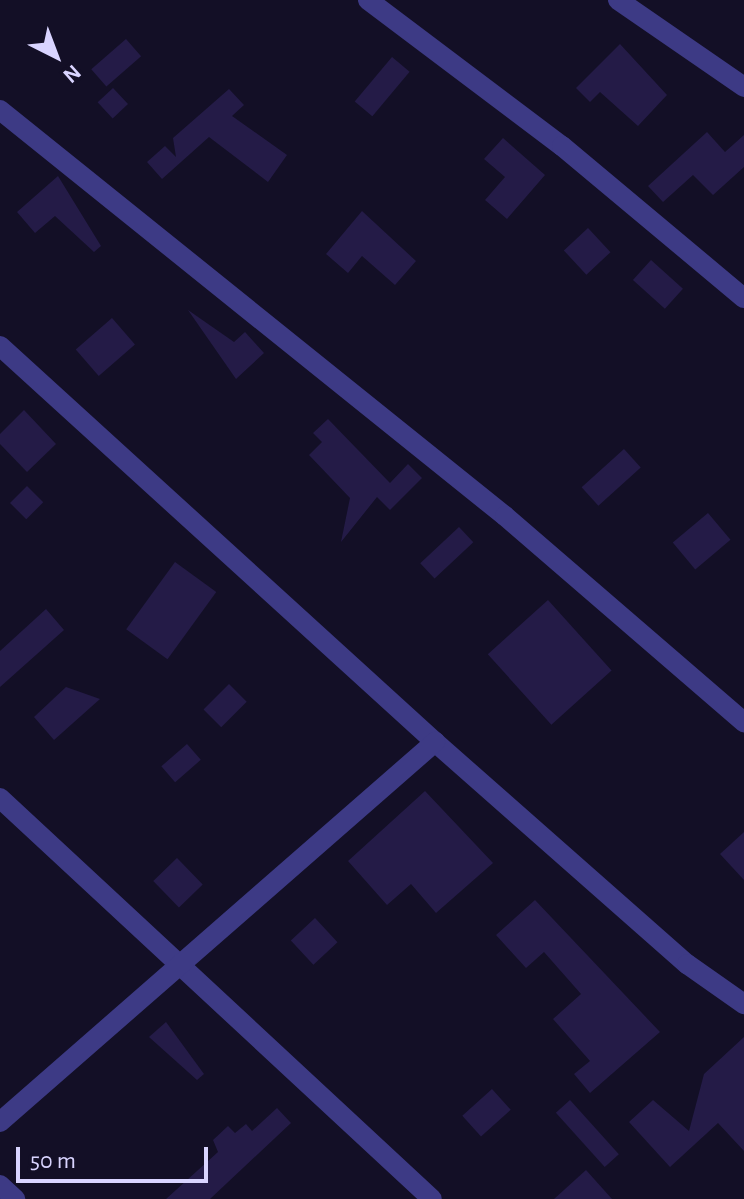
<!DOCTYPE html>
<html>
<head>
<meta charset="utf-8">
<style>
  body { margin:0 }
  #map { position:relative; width:744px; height:1199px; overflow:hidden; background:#130f26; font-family:"Alegreya Sans",sans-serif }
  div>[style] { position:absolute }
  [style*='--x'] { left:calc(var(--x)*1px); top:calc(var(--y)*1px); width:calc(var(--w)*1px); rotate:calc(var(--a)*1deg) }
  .building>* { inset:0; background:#241b47; transform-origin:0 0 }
  .minor>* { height:20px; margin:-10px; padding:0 10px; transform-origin:10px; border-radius:10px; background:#3d3a85 }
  span { translate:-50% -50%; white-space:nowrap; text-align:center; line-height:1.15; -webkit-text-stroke:6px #130f26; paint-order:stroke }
  .north { position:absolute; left:16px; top:16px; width:80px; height:80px; -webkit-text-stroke:6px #130f26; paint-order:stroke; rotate:138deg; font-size:22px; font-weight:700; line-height:32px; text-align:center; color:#d9d4ff }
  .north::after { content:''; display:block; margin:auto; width:28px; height:36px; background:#d9d4ff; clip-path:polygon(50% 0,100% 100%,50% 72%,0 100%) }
  .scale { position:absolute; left:16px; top:1147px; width:192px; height:36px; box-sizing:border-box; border:4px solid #d9d4ff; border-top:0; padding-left:10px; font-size:24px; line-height:28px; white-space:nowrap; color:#d9d4ff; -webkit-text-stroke:6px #130f26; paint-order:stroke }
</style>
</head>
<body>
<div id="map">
  <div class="building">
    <i style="left:126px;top:39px;width:23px;height:46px;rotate:49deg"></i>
    <i style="clip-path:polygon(620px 44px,667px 95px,638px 126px,600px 92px,590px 102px,576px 88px)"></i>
    <i style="left:392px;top:57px;width:23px;height:58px;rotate:40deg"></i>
    <i style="left:113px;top:88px;width:22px;height:21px;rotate:47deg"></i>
    <i style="clip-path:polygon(229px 89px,244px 105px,232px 116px,287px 155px,268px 182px,209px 137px,162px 179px,147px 162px,165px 146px,176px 157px,173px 138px)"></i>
    <i style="clip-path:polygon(707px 132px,725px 152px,744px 135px,744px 167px,713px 195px,693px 175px,663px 202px,648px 186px)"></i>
    <i style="clip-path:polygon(503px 138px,545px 175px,507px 219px,485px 200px,505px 177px,484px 159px)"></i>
    <i style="clip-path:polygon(58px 176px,101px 246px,94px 252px,55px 216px,35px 233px,17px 212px)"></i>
    <i style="clip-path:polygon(362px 211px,416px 261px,395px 285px,362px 256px,348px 273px,326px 254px)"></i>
    <i style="left:588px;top:228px;width:33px;height:33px;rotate:47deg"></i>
    <i style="left:651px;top:260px;width:43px;height:27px;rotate:42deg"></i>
    <i style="clip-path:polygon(188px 310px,234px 342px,245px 332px,264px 353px,236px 379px)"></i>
    <i style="left:112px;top:318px;width:35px;height:48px;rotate:49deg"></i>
    <i style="clip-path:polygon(24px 410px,56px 444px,27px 472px,0 444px,0 434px)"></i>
    <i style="clip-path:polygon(328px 419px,390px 483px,408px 464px,422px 478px,390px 510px,377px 497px,341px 542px,350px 498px,309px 455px,322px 442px,313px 433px)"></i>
    <i style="left:624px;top:449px;width:25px;height:57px;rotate:48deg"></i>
    <i style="left:27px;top:486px;width:23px;height:24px;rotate:45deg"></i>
    <i style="left:708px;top:513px;width:35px;height:46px;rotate:50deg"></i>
    <i style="left:459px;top:527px;width:21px;height:53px;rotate:47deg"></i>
    <i style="left:175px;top:562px;width:51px;height:83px;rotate:36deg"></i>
    <i style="left:548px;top:600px;width:95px;height:81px;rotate:48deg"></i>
    <i style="clip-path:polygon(46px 609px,64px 630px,0 687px,0 651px)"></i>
    <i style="left:229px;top:684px;width:25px;height:36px;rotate:45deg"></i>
    <i style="clip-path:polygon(66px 687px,100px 699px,54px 740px,34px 717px)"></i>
    <i style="left:187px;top:744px;width:21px;height:34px;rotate:49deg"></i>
    <i style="clip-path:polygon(425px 791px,493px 863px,436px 913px,411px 884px,387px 905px,348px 861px)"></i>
    <i style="clip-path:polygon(744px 832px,744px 880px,720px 854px)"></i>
    <i style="left:177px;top:858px;width:37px;height:33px;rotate:46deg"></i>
    <i style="clip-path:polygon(535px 900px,660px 1032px,590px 1093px,574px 1074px,590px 1061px,553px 1019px,581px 994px,544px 952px,526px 968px,496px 935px)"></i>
    <i style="left:315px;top:918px;width:33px;height:33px;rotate:47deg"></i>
    <i style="clip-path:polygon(166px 1022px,204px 1074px,197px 1080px,149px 1037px)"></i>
    <i style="clip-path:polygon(744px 1037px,744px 1151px,718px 1123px,670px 1167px,629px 1122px,653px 1100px,689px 1131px,704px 1074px)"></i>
    <i style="left:492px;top:1089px;width:28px;height:40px;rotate:48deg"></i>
    <i style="left:570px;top:1100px;width:73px;height:19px;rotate:48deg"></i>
    <i style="clip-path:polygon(277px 1108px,291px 1123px,210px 1199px,166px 1199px,218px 1152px,213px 1140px,228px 1126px,235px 1133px,246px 1124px,252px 1131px)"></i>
    <i style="clip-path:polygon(586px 1170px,612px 1199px,554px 1199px)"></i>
  </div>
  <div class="minor">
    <i style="--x:368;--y:0;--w:243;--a:37"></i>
    <i style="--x:562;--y:146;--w:237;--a:39.9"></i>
    <i style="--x:618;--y:0;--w:153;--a:34.6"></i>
    <i style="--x:0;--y:110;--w:648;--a:38.8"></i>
    <i style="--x:505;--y:516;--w:316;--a:40.8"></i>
    <i style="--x:0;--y:346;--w:588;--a:42.31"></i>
    <i style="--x:435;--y:742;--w:336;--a:41.4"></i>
    <i style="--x:687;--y:964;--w:70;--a:35.1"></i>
    <i style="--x:0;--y:798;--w:589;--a:42.87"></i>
    <i style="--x:0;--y:1122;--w:578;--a:-41.14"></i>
    <i style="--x:0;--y:1185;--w:21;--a:43"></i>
  </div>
  <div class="north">N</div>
  <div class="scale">50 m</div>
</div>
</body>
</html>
